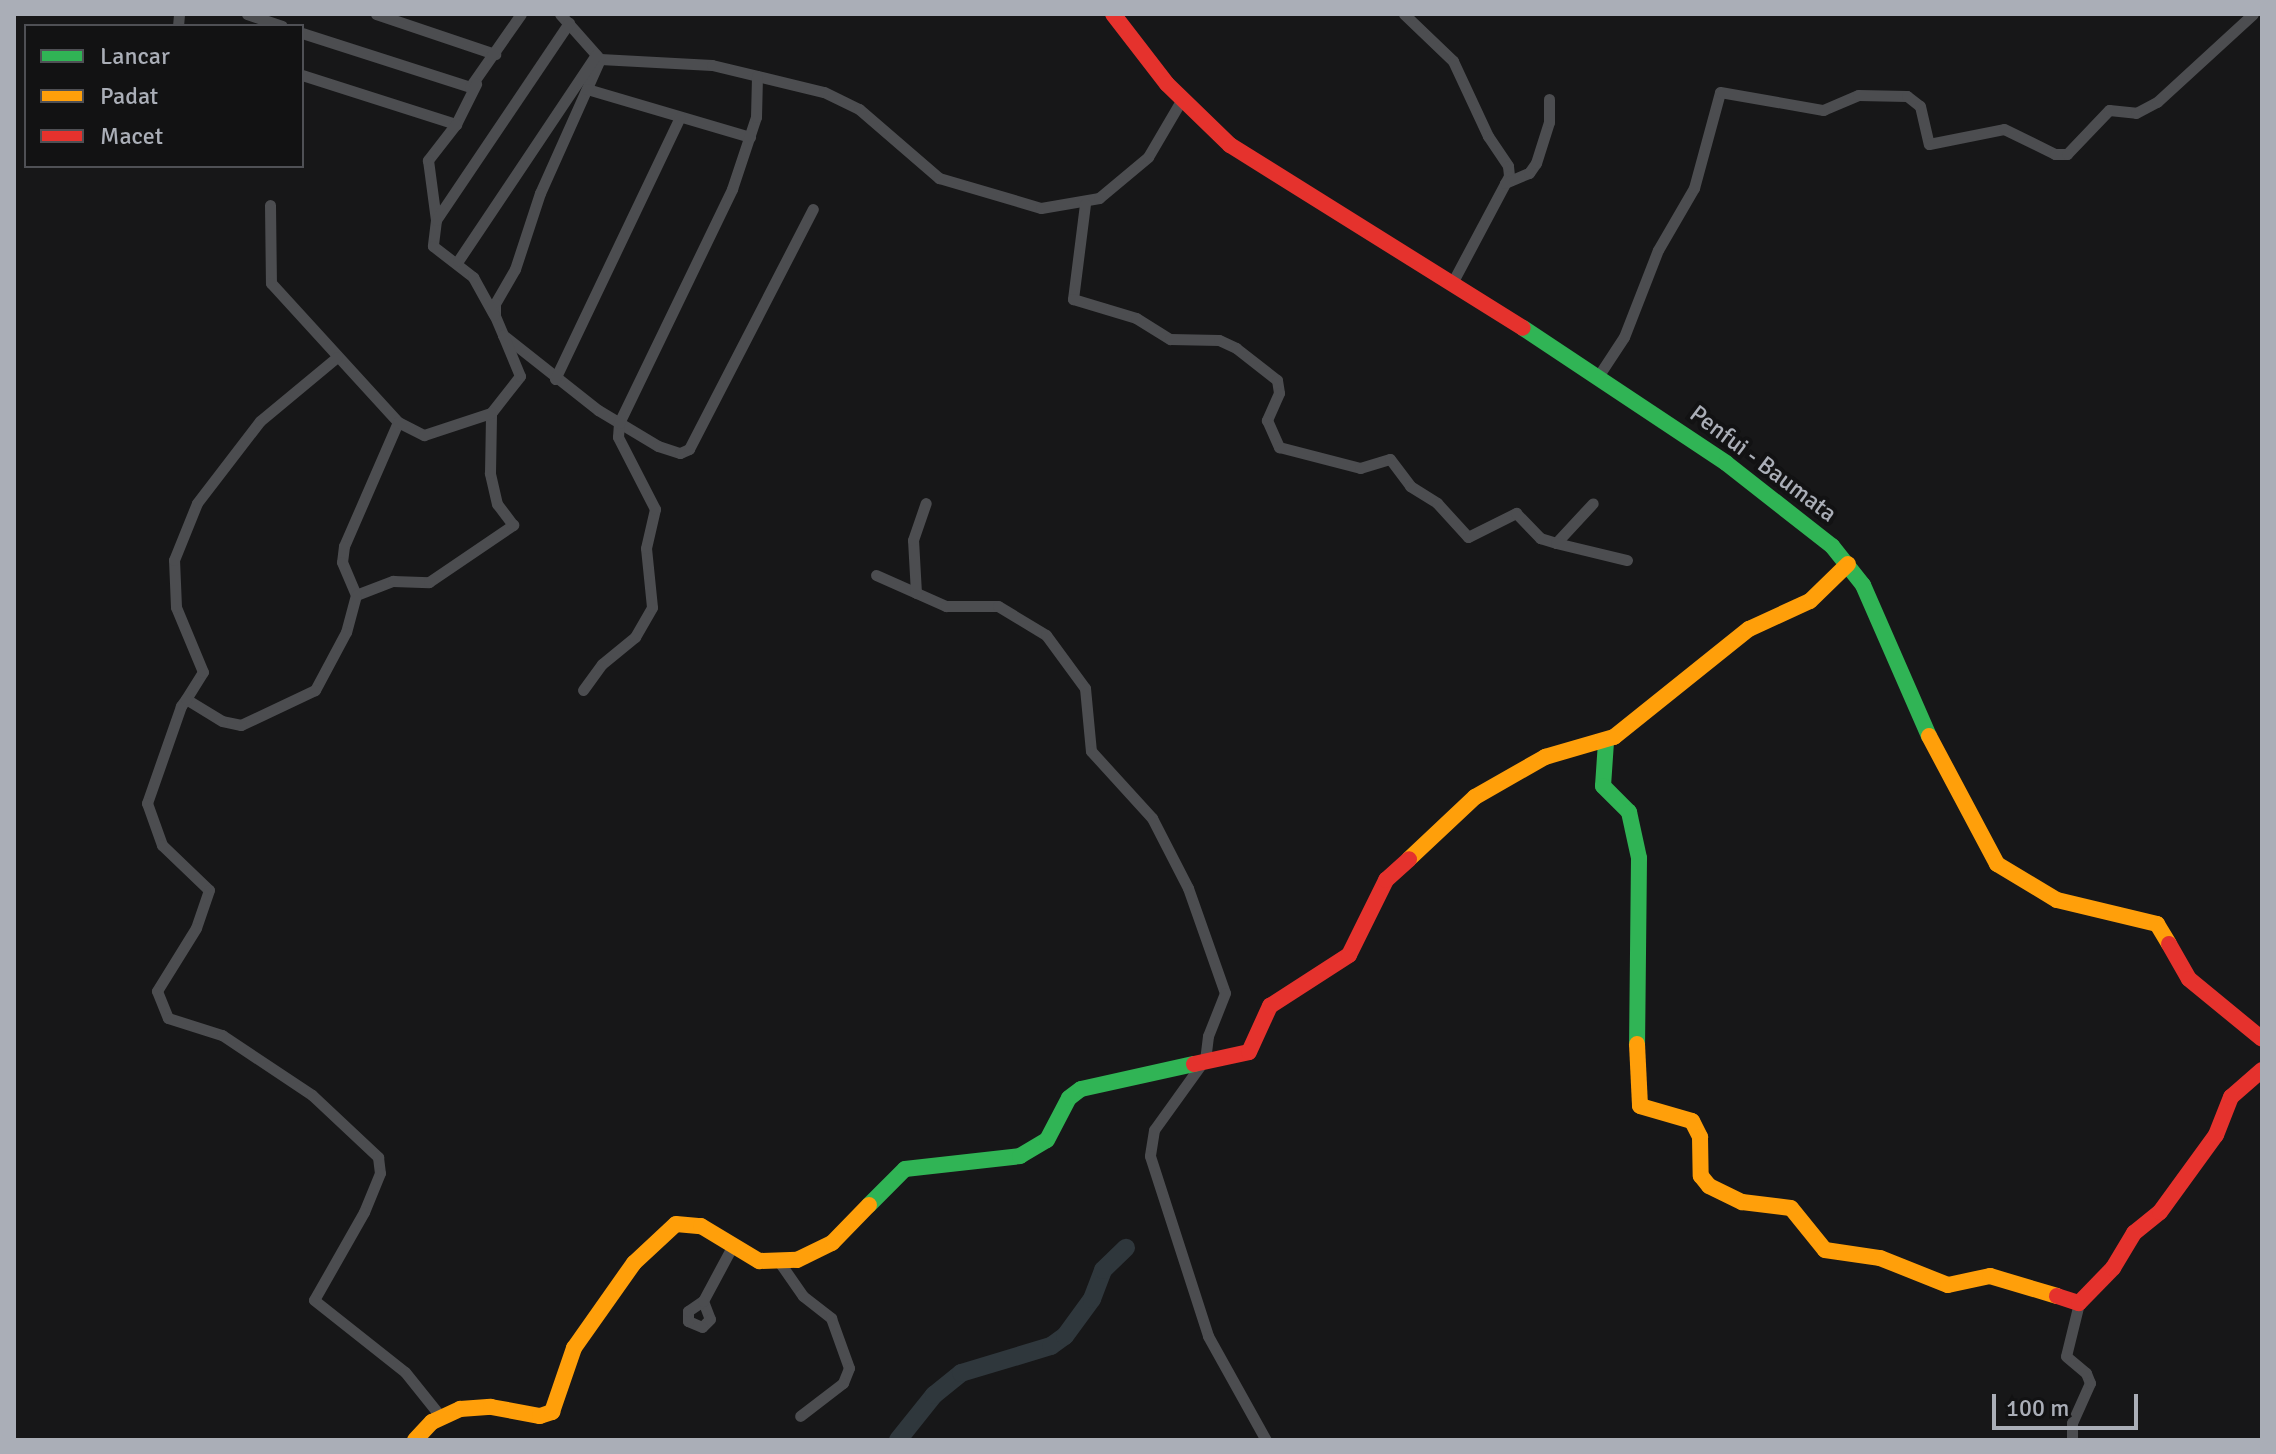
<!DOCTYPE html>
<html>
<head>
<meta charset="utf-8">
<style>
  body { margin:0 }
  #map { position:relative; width:2276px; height:1454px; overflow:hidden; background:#171718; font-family:Signika,sans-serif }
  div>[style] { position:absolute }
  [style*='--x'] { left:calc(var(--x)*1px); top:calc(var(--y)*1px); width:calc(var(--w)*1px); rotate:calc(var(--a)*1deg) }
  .river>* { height:18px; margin:-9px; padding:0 9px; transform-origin:9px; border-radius:9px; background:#2f373c }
  .street>* { height:11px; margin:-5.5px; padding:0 5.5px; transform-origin:5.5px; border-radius:5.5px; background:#4c4d50 }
  .fast>* { height:16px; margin:-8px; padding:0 8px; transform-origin:8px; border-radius:8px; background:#30b455 }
  .slow>* { height:16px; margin:-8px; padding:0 8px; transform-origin:8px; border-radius:8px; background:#ff9f0a }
  .jam>* { height:16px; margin:-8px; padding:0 8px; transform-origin:8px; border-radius:8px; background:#e5322d }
  span { translate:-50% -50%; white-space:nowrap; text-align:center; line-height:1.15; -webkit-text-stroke:8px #121213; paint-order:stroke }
  .street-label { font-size:24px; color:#aaaeb7 }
  .frame { position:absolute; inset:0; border:16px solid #aaaeb7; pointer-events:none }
  .legend { position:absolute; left:24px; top:24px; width:280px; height:144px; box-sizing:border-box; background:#121213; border:2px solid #4f5055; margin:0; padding:10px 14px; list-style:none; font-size:24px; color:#aaaeb7 }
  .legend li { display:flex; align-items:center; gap:16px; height:40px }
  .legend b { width:40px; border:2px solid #4f5055 }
  .scale { position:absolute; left:1992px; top:1394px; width:146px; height:36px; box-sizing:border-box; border:4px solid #aaaeb7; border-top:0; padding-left:10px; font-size:24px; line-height:28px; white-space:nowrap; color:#aaaeb7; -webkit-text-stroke:6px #121213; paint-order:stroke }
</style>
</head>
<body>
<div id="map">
  <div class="river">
    <i style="--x:898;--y:1440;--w:58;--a:-51.3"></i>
    <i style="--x:934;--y:1395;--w:35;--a:-39"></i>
    <i style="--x:961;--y:1373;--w:94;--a:-16.7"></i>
    <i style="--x:1051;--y:1346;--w:17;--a:-36"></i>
    <i style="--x:1065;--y:1336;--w:46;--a:-53.9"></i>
    <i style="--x:1092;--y:1299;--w:31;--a:-69"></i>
    <i style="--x:1103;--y:1270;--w:32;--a:-44"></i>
  </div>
  <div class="street">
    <i style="--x:247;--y:14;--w:37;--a:19"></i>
    <i style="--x:376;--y:14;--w:126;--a:18.6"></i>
    <i style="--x:560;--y:14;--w:60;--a:48.4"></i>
    <i style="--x:600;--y:59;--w:112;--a:3.1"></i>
    <i style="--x:712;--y:65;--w:115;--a:13.6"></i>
    <i style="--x:824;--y:92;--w:39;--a:26"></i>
    <i style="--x:859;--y:109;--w:106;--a:40.8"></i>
    <i style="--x:939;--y:178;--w:106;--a:16.4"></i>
    <i style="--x:1041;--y:208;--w:59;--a:-9.8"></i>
    <i style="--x:1099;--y:198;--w:64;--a:-39.9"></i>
    <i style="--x:1148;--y:157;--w:67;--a:-59.6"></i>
    <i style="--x:1404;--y:14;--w:68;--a:43.8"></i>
    <i style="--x:1453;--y:61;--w:83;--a:65"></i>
    <i style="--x:1488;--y:136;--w:36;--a:56"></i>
    <i style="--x:1508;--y:166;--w:10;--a:84"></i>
    <i style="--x:1509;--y:176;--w:121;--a:118"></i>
    <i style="--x:178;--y:26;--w:12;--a:-85"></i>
    <i style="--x:302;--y:33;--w:176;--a:17.8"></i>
    <i style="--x:470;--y:87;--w:89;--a:-55.1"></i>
    <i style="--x:600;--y:59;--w:147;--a:114.1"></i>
    <i style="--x:540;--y:193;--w:80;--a:108.2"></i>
    <i style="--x:515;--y:269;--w:39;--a:120"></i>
    <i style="--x:495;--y:303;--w:13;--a:90"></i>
    <i style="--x:495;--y:316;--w:21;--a:67"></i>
    <i style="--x:503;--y:335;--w:121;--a:38.3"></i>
    <i style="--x:598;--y:410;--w:70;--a:31"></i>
    <i style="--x:658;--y:446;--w:23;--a:18"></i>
    <i style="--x:680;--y:453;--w:10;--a:-24"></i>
    <i style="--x:689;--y:449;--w:270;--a:-62.7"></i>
    <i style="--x:302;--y:75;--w:162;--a:17.7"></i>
    <i style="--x:456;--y:124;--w:45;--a:-63.4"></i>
    <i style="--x:587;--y:89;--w:170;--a:16.4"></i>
    <i style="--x:456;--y:124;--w:46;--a:127.9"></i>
    <i style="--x:428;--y:160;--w:61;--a:82.4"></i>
    <i style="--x:436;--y:220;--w:26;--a:97"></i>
    <i style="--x:433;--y:246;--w:51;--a:37.8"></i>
    <i style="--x:473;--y:277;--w:43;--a:61.1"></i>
    <i style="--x:1505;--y:183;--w:26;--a:-23"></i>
    <i style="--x:1529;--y:173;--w:12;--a:-55"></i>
    <i style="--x:1536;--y:163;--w:43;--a:-72.4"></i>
    <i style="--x:1549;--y:122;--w:23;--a:-90"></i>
    <i style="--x:1085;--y:204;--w:96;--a:97.2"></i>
    <i style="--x:1073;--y:299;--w:66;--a:16.8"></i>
    <i style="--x:1136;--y:318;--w:40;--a:32"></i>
    <i style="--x:1170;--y:339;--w:49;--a:1.2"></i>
    <i style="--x:1219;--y:340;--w:19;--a:25"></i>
    <i style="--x:1236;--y:348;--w:52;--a:38"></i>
    <i style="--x:1277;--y:380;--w:13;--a:81"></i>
    <i style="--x:1279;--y:393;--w:30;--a:114"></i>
    <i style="--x:1267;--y:420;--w:30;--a:66"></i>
    <i style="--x:1279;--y:447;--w:84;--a:14.5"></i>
    <i style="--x:1360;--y:468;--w:31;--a:-17"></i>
    <i style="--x:1390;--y:459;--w:34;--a:53"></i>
    <i style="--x:1410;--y:486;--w:32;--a:32"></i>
    <i style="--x:1437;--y:503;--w:46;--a:47.6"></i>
    <i style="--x:1468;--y:537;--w:54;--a:-26.6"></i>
    <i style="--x:1516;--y:513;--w:35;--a:46"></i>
    <i style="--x:1540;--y:538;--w:17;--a:17"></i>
    <i style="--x:1556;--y:543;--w:54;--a:-47.2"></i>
    <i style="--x:270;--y:205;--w:78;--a:89.3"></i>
    <i style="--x:271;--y:283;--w:188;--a:47.6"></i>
    <i style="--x:398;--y:422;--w:135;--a:113.5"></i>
    <i style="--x:344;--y:546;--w:16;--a:97"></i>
    <i style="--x:342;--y:562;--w:36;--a:67"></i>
    <i style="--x:356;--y:595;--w:40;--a:-21"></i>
    <i style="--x:393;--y:581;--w:36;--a:2"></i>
    <i style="--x:429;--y:582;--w:102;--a:-34.2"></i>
    <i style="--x:513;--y:525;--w:26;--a:-127"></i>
    <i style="--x:497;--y:504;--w:32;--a:-103"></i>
    <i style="--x:490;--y:473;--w:60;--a:-89"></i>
    <i style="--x:491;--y:413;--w:47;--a:-51.9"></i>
    <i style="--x:520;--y:376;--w:44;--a:-112.5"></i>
    <i style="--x:436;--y:220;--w:238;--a:-56"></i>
    <i style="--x:458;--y:261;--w:248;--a:-56.2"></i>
    <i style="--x:1599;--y:375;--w:45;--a:-56.7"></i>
    <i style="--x:1624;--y:337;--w:93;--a:-68.7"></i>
    <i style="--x:1658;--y:250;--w:72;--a:-59.9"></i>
    <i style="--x:1694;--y:188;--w:99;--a:-74.8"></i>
    <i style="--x:1720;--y:92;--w:105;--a:9.9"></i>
    <i style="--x:1823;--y:110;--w:38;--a:-23"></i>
    <i style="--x:1858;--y:95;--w:49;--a:1.2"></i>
    <i style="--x:1907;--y:96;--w:16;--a:38"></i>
    <i style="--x:1920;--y:106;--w:39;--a:77"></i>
    <i style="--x:1929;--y:144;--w:76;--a:-11.3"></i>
    <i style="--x:2004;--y:129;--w:57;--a:26.1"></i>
    <i style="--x:2055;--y:154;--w:12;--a:0"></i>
    <i style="--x:2067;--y:154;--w:61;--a:-46.3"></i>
    <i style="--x:2109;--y:110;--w:27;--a:6"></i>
    <i style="--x:2136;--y:113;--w:24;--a:-28"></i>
    <i style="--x:2157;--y:102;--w:130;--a:-42.5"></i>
    <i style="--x:555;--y:379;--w:290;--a:-64.5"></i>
    <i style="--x:398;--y:422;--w:29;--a:27"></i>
    <i style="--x:424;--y:435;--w:71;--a:-18.2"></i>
    <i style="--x:1556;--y:543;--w:73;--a:13.5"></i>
    <i style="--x:876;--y:575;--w:77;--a:23.9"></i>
    <i style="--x:946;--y:606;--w:52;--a:0"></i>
    <i style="--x:998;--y:606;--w:56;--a:31.1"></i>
    <i style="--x:1046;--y:635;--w:66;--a:53.7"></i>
    <i style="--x:1085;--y:688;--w:63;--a:84.6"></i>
    <i style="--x:1091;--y:751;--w:91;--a:47.7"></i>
    <i style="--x:1152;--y:818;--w:79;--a:62.8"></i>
    <i style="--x:1188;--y:888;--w:111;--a:70.6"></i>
    <i style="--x:1225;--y:993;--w:46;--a:111.6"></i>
    <i style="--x:1208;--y:1036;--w:23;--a:97"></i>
    <i style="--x:1205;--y:1059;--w:87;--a:125.7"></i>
    <i style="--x:1154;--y:1130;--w:26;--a:99"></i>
    <i style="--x:1150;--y:1156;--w:189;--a:72.1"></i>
    <i style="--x:1208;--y:1336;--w:119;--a:60.9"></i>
    <i style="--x:916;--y:593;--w:53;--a:-93.2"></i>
    <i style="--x:913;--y:540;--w:39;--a:-71"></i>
    <i style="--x:356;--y:595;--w:38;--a:105"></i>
    <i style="--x:346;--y:632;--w:66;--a:118.1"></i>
    <i style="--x:315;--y:690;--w:82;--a:154.7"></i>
    <i style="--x:241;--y:725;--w:19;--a:-168"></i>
    <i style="--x:222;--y:721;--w:42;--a:-148.6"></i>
    <i style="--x:186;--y:699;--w:9;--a:126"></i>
    <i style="--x:181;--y:706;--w:103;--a:109.3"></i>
    <i style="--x:147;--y:803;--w:45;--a:70.3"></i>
    <i style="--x:162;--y:845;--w:65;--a:43.8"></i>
    <i style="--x:209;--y:890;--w:40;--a:108.9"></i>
    <i style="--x:196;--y:928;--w:74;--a:121.8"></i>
    <i style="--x:157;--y:991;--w:29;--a:68"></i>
    <i style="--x:168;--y:1018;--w:57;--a:17.5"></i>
    <i style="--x:222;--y:1035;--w:108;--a:33.7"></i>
    <i style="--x:312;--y:1095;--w:91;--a:43.2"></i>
    <i style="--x:378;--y:1157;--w:16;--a:83"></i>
    <i style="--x:380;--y:1173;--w:42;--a:112.3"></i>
    <i style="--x:364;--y:1212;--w:101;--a:119.6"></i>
    <i style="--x:314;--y:1300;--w:116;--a:38.4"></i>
    <i style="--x:405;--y:1372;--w:58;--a:51.3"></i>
    <i style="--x:583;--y:690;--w:32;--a:-54"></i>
    <i style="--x:602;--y:664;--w:43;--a:-39.3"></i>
    <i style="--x:635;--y:637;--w:34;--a:-60"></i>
    <i style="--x:652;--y:607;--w:59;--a:-95.8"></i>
    <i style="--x:646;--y:548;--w:40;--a:-77"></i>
    <i style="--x:655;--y:509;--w:81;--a:-117.2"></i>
    <i style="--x:618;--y:437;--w:14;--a:-86"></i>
    <i style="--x:619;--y:423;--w:260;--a:-64.2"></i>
    <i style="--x:732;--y:189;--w:76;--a:-71.6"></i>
    <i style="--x:756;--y:117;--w:41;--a:-88.6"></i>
    <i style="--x:186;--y:699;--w:32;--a:-58"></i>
    <i style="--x:203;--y:672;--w:70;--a:-112.6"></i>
    <i style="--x:176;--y:607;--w:47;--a:-92.4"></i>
    <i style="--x:174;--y:560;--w:61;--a:-68"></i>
    <i style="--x:197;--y:503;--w:103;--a:-52.5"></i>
    <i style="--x:260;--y:421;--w:100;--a:-39.7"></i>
    <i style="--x:780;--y:1263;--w:40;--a:55.1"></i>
    <i style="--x:803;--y:1296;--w:36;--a:38"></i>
    <i style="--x:831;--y:1318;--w:53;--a:70.2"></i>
    <i style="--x:849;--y:1368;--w:16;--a:112"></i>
    <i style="--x:843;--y:1383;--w:54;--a:142.5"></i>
    <i style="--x:703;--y:1301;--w:19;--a:69"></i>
    <i style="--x:710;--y:1319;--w:11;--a:135"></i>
    <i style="--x:702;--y:1327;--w:15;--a:-157"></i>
    <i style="--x:688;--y:1321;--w:10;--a:-90"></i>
    <i style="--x:688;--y:1311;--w:18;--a:-34"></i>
    <i style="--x:703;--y:1301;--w:61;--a:-61.8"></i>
    <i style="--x:2072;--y:1440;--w:17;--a:-90"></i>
    <i style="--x:2072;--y:1423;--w:44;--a:-65.8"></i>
    <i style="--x:2090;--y:1383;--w:11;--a:-112"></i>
    <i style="--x:2086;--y:1373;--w:26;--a:-140"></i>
    <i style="--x:2066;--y:1356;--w:55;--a:-76.2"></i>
  </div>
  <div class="fast">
    <i style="--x:1523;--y:328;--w:244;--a:33.6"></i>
    <i style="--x:1726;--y:463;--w:135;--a:38.1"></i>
    <i style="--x:1832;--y:546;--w:50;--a:51.5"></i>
    <i style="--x:1863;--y:585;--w:165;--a:66.4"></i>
    <i style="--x:1606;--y:742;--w:44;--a:93.9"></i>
    <i style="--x:1603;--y:786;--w:37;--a:45"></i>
    <i style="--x:1629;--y:812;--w:47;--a:77.7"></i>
    <i style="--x:1639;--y:858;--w:186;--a:90.6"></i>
    <i style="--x:869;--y:1205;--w:51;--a:-45"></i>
    <i style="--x:905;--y:1169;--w:116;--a:-6.4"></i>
    <i style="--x:1020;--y:1156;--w:31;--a:-31"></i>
    <i style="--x:1047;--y:1140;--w:47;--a:-62.4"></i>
    <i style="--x:1069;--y:1098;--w:15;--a:-37"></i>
    <i style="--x:1081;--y:1089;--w:116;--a:-12.5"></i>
  </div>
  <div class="slow">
    <i style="--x:1929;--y:736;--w:145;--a:62"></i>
    <i style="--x:1997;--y:864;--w:70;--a:31"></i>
    <i style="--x:2057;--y:900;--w:103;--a:13.5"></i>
    <i style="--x:2157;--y:924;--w:23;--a:59"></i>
    <i style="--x:1409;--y:859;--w:91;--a:-43.2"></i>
    <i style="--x:1475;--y:797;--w:81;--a:-29.7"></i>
    <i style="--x:1545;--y:757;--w:72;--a:-16.2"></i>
    <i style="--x:1614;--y:737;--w:173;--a:-38.7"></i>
    <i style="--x:1749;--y:629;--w:67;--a:-24.7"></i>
    <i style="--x:1810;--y:601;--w:53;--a:-44.2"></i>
    <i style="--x:1637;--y:1044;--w:62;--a:87.2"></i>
    <i style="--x:1640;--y:1106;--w:54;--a:16.1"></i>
    <i style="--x:1692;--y:1121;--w:18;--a:63"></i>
    <i style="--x:1700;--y:1137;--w:39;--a:89"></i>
    <i style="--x:1701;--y:1176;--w:13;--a:51"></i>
    <i style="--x:1709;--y:1186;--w:37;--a:26"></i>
    <i style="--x:1742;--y:1202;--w:49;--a:7"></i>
    <i style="--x:1791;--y:1208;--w:54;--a:51"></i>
    <i style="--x:1825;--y:1250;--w:56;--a:8.3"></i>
    <i style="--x:1880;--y:1258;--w:73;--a:21.7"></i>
    <i style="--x:1948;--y:1285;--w:43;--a:-12.1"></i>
    <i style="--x:1990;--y:1276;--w:70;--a:16.6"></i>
    <i style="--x:415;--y:1440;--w:25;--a:-47"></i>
    <i style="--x:432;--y:1422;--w:31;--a:-25"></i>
    <i style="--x:460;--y:1409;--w:31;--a:-4"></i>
    <i style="--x:491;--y:1407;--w:50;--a:10.4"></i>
    <i style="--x:540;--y:1416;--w:13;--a:-18"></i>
    <i style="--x:552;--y:1412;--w:68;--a:-71"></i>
    <i style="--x:574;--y:1348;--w:104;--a:-54.8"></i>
    <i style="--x:634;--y:1263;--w:57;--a:-42.9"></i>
    <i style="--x:676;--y:1224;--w:25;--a:5"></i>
    <i style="--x:701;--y:1226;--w:68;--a:31.1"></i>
    <i style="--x:759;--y:1261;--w:38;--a:-2"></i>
    <i style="--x:797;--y:1260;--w:39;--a:-26"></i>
    <i style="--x:832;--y:1243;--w:53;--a:-45.8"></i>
  </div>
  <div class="jam">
    <i style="--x:1113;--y:14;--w:88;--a:52.4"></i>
    <i style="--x:1167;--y:84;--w:88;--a:44.1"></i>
    <i style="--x:1230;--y:145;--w:345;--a:32"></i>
    <i style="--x:2169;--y:944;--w:40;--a:60.3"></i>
    <i style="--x:2189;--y:979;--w:94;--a:39.4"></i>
    <i style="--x:1194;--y:1064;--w:56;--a:-12.3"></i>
    <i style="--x:1249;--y:1052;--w:51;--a:-65.5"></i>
    <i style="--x:1270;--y:1006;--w:94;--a:-32.8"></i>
    <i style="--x:1349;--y:955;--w:84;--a:-63.7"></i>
    <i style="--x:1386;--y:880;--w:31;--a:-42"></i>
    <i style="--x:2057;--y:1296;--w:23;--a:18"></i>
    <i style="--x:2079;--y:1303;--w:49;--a:-45.8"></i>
    <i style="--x:2113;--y:1268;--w:41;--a:-59"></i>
    <i style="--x:2134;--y:1233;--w:33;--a:-39"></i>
    <i style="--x:2160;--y:1212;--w:95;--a:-54"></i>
    <i style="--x:2216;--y:1135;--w:41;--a:-68.5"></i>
    <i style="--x:2231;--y:1097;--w:41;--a:-41.1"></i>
  </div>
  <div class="street-label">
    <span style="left:1763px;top:464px;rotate:37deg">Penfui - Baumata</span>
  </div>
  <div class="frame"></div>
  <ul class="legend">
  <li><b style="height:10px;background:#30b455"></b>Lancar</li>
  <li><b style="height:10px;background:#ff9f0a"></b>Padat</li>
  <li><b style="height:10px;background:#e5322d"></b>Macet</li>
  </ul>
  <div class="scale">100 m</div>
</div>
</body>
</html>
